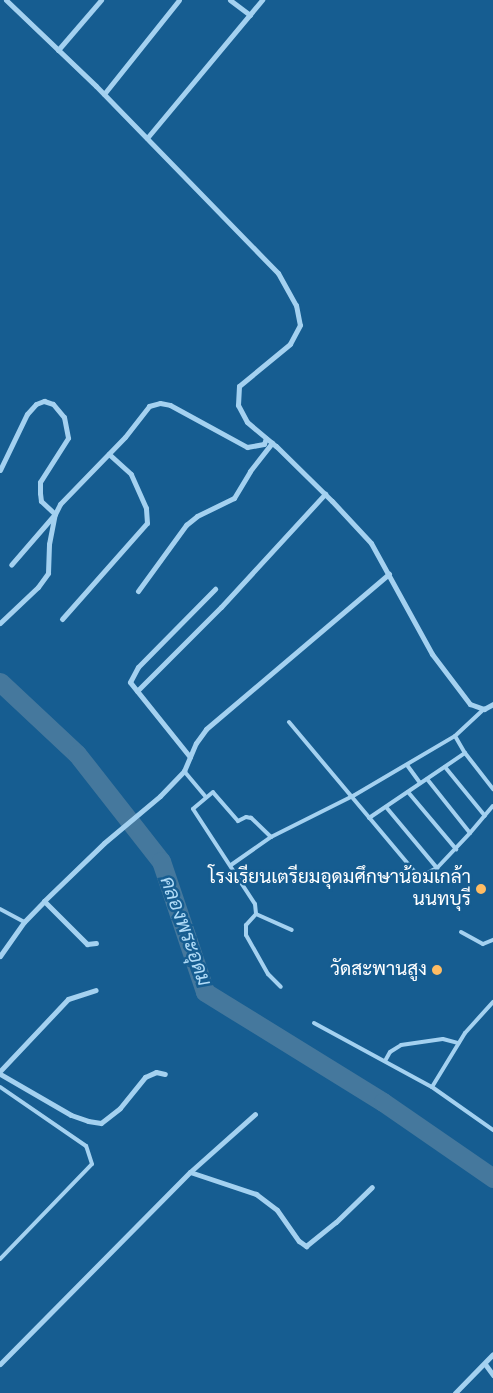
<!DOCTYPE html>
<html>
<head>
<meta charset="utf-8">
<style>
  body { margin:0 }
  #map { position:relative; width:493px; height:1393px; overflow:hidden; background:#165d91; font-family:Signika,Sarabun,sans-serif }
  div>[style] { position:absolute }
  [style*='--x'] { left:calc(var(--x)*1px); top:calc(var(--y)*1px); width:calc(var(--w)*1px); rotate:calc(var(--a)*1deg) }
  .river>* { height:19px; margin:-9.5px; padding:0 9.5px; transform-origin:9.5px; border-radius:9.5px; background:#45789d }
  .service>* { height:4px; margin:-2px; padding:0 2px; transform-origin:2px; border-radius:2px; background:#a4d1f0 }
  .minor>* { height:5px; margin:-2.5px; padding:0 2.5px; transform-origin:2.5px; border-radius:2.5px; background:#a4d1f0 }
  .dots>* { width:14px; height:14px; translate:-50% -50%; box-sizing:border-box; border:2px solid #165d91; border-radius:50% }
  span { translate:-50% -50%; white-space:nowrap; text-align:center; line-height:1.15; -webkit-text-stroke:5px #165d91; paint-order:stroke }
  .poi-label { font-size:19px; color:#fff }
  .right { translate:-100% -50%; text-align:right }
  .water-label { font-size:20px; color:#b0dbf7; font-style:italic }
</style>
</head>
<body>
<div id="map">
  <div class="river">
    <i style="--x:0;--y:682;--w:105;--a:43.1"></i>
    <i style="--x:77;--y:754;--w:136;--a:51.9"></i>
    <i style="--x:161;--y:861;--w:138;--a:71.4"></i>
    <i style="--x:205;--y:992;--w:209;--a:31.7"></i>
    <i style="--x:383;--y:1102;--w:134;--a:34.6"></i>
  </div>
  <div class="service">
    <i style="--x:289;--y:722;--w:202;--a:50"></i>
    <i style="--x:419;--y:877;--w:20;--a:-27"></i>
    <i style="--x:437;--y:868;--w:48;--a:-46.7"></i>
    <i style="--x:470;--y:833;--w:69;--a:-128.5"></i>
    <i style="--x:455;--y:736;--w:20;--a:60"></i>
    <i style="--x:465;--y:753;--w:46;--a:52.1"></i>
    <i style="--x:407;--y:765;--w:22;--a:54"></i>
    <i style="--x:445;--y:767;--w:63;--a:50.8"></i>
    <i style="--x:184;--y:771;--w:34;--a:50"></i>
    <i style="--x:408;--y:792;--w:75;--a:49.9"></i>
    <i style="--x:386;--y:807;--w:80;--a:50.1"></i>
    <i style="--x:369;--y:818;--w:116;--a:-34.1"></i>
    <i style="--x:470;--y:833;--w:35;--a:-50"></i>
    <i style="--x:271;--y:837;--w:28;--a:-136"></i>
    <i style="--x:251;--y:818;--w:5;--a:-169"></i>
    <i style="--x:246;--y:817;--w:9;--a:153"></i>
    <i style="--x:238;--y:821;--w:38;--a:-131"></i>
    <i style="--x:213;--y:792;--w:26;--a:140"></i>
    <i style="--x:193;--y:809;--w:113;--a:56.9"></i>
    <i style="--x:255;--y:904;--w:10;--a:84"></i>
    <i style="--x:256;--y:914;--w:15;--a:132"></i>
    <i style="--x:246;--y:925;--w:10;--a:90"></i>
    <i style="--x:246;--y:935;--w:45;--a:60.6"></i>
    <i style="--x:268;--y:974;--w:18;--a:45"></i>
    <i style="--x:231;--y:865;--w:49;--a:-35"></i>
    <i style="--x:271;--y:837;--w:92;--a:-26.6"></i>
    <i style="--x:353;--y:796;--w:118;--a:-30.5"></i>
    <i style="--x:455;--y:736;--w:40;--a:-43"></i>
    <i style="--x:0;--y:909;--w:27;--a:28"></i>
    <i style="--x:256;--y:914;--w:39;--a:24"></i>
    <i style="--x:461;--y:932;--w:25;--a:29"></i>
    <i style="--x:483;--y:944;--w:11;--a:-22"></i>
    <i style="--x:314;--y:1023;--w:134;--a:28.5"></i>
    <i style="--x:432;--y:1087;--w:75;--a:35.2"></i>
    <i style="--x:385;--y:1061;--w:10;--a:-61"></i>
    <i style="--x:390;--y:1052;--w:13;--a:-32"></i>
    <i style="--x:401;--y:1045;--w:42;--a:-8.1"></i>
    <i style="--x:443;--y:1039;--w:16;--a:15"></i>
    <i style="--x:432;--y:1087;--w:63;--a:-58.6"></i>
    <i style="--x:465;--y:1033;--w:42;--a:-47.9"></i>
    <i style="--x:0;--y:1259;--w:132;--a:-45.9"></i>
    <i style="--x:92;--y:1164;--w:19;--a:-108"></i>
    <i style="--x:86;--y:1146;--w:104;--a:-145.5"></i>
  </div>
  <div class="minor">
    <i style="--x:6;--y:0;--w:124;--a:43.7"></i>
    <i style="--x:96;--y:86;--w:261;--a:45.8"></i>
    <i style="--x:278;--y:273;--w:37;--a:61"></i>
    <i style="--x:296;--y:305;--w:20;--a:79"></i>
    <i style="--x:300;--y:325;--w:21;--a:118"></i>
    <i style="--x:290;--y:344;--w:66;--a:140.5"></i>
    <i style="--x:239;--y:386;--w:19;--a:93"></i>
    <i style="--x:238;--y:405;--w:19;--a:62"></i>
    <i style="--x:247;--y:422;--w:38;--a:40"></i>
    <i style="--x:276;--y:446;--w:78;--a:44.5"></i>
    <i style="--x:332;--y:501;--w:57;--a:47.1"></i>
    <i style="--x:371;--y:543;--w:127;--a:61.2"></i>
    <i style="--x:432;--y:654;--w:63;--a:52.8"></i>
    <i style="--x:470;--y:704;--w:15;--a:20"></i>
    <i style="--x:484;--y:709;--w:10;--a:-29"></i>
    <i style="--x:230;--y:0;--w:25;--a:37"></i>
    <i style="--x:58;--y:50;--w:66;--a:-49.3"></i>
    <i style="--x:104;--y:94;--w:120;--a:-51.4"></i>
    <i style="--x:147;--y:138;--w:180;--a:-50.2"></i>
    <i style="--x:0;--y:470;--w:62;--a:-64.3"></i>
    <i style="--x:27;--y:414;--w:13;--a:-48"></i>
    <i style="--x:36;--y:404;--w:9;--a:-21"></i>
    <i style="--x:44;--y:401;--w:9;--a:18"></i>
    <i style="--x:53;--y:404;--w:17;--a:50"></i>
    <i style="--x:64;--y:417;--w:21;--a:79"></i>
    <i style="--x:68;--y:438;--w:52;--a:122.5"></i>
    <i style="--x:40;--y:482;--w:11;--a:90"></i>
    <i style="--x:40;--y:493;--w:8;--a:83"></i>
    <i style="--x:41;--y:501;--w:19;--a:43"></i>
    <i style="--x:55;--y:514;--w:67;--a:130.8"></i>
    <i style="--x:138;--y:591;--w:82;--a:-54"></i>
    <i style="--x:186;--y:525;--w:14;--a:-39"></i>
    <i style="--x:197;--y:516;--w:41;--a:-25.9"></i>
    <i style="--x:234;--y:498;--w:31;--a:-59"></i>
    <i style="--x:250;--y:471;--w:36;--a:-52"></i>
    <i style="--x:62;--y:619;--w:128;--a:-48.5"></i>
    <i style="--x:147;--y:523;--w:15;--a:-94"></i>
    <i style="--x:146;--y:508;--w:37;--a:-114"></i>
    <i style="--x:131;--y:474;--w:30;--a:-138"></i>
    <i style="--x:0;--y:623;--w:52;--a:-43.5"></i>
    <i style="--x:38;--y:587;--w:17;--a:-54"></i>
    <i style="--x:48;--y:573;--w:29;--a:-88"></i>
    <i style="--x:49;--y:544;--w:31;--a:-79"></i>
    <i style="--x:55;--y:514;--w:11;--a:-63"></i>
    <i style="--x:60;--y:504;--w:93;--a:-45.9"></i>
    <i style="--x:125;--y:437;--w:39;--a:-52"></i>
    <i style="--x:149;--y:406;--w:11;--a:-15"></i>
    <i style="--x:160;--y:403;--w:10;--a:11"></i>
    <i style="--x:170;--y:405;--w:88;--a:28.6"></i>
    <i style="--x:247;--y:447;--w:17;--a:-10"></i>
    <i style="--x:264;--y:444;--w:6;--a:-72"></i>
    <i style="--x:137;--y:691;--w:119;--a:-45"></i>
    <i style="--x:221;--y:607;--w:154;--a:-47.4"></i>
    <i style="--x:190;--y:757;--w:96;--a:-128.7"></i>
    <i style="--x:130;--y:682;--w:17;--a:-62"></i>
    <i style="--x:138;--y:667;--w:110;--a:-45.4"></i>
    <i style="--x:44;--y:901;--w:61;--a:45"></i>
    <i style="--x:87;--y:944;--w:9;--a:-6"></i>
    <i style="--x:0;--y:956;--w:42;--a:-54.8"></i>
    <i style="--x:24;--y:922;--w:29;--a:-46"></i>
    <i style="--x:44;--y:901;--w:83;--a:-44"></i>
    <i style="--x:104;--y:843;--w:73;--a:-40"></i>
    <i style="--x:160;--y:796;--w:35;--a:-46"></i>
    <i style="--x:184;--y:771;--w:30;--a:-67"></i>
    <i style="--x:196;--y:743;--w:17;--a:-54"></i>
    <i style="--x:206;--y:729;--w:240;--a:-40.3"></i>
    <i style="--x:0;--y:1071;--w:99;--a:-46.6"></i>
    <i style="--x:68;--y:999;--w:29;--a:-18"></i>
    <i style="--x:0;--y:1074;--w:82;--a:30"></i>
    <i style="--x:71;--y:1115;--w:18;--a:19"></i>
    <i style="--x:88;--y:1121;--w:13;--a:9"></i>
    <i style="--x:101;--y:1123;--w:24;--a:-38"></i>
    <i style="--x:120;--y:1108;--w:40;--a:-51"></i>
    <i style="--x:145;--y:1077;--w:12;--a:-24"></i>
    <i style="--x:156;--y:1072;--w:9;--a:13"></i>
    <i style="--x:190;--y:1172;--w:70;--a:18.4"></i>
    <i style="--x:256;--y:1194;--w:26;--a:37"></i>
    <i style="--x:277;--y:1210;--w:38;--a:55"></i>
    <i style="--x:299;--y:1241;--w:9;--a:36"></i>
    <i style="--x:306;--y:1246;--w:38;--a:-39"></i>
    <i style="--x:336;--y:1222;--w:50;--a:-44.2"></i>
    <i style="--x:0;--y:1364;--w:270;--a:-45.3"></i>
    <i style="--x:190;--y:1172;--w:87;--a:-41.7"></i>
    <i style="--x:485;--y:1364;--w:14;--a:54"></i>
    <i style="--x:455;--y:1393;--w:54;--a:-45.7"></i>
  </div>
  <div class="dots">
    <i style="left:481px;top:889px;background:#ffbc63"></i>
    <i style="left:437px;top:970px;background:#ffbc63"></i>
  </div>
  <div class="poi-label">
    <span class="right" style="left:471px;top:889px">โรงเรียนเตรียมอุดมศึกษาน้อมเกล้า<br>นนทบุรี</span>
    <span class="right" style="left:427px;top:970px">วัดสะพานสูง</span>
  </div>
  <div class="water-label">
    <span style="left:186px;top:931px;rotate:70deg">คลองพระอุดม</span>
  </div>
</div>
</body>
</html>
